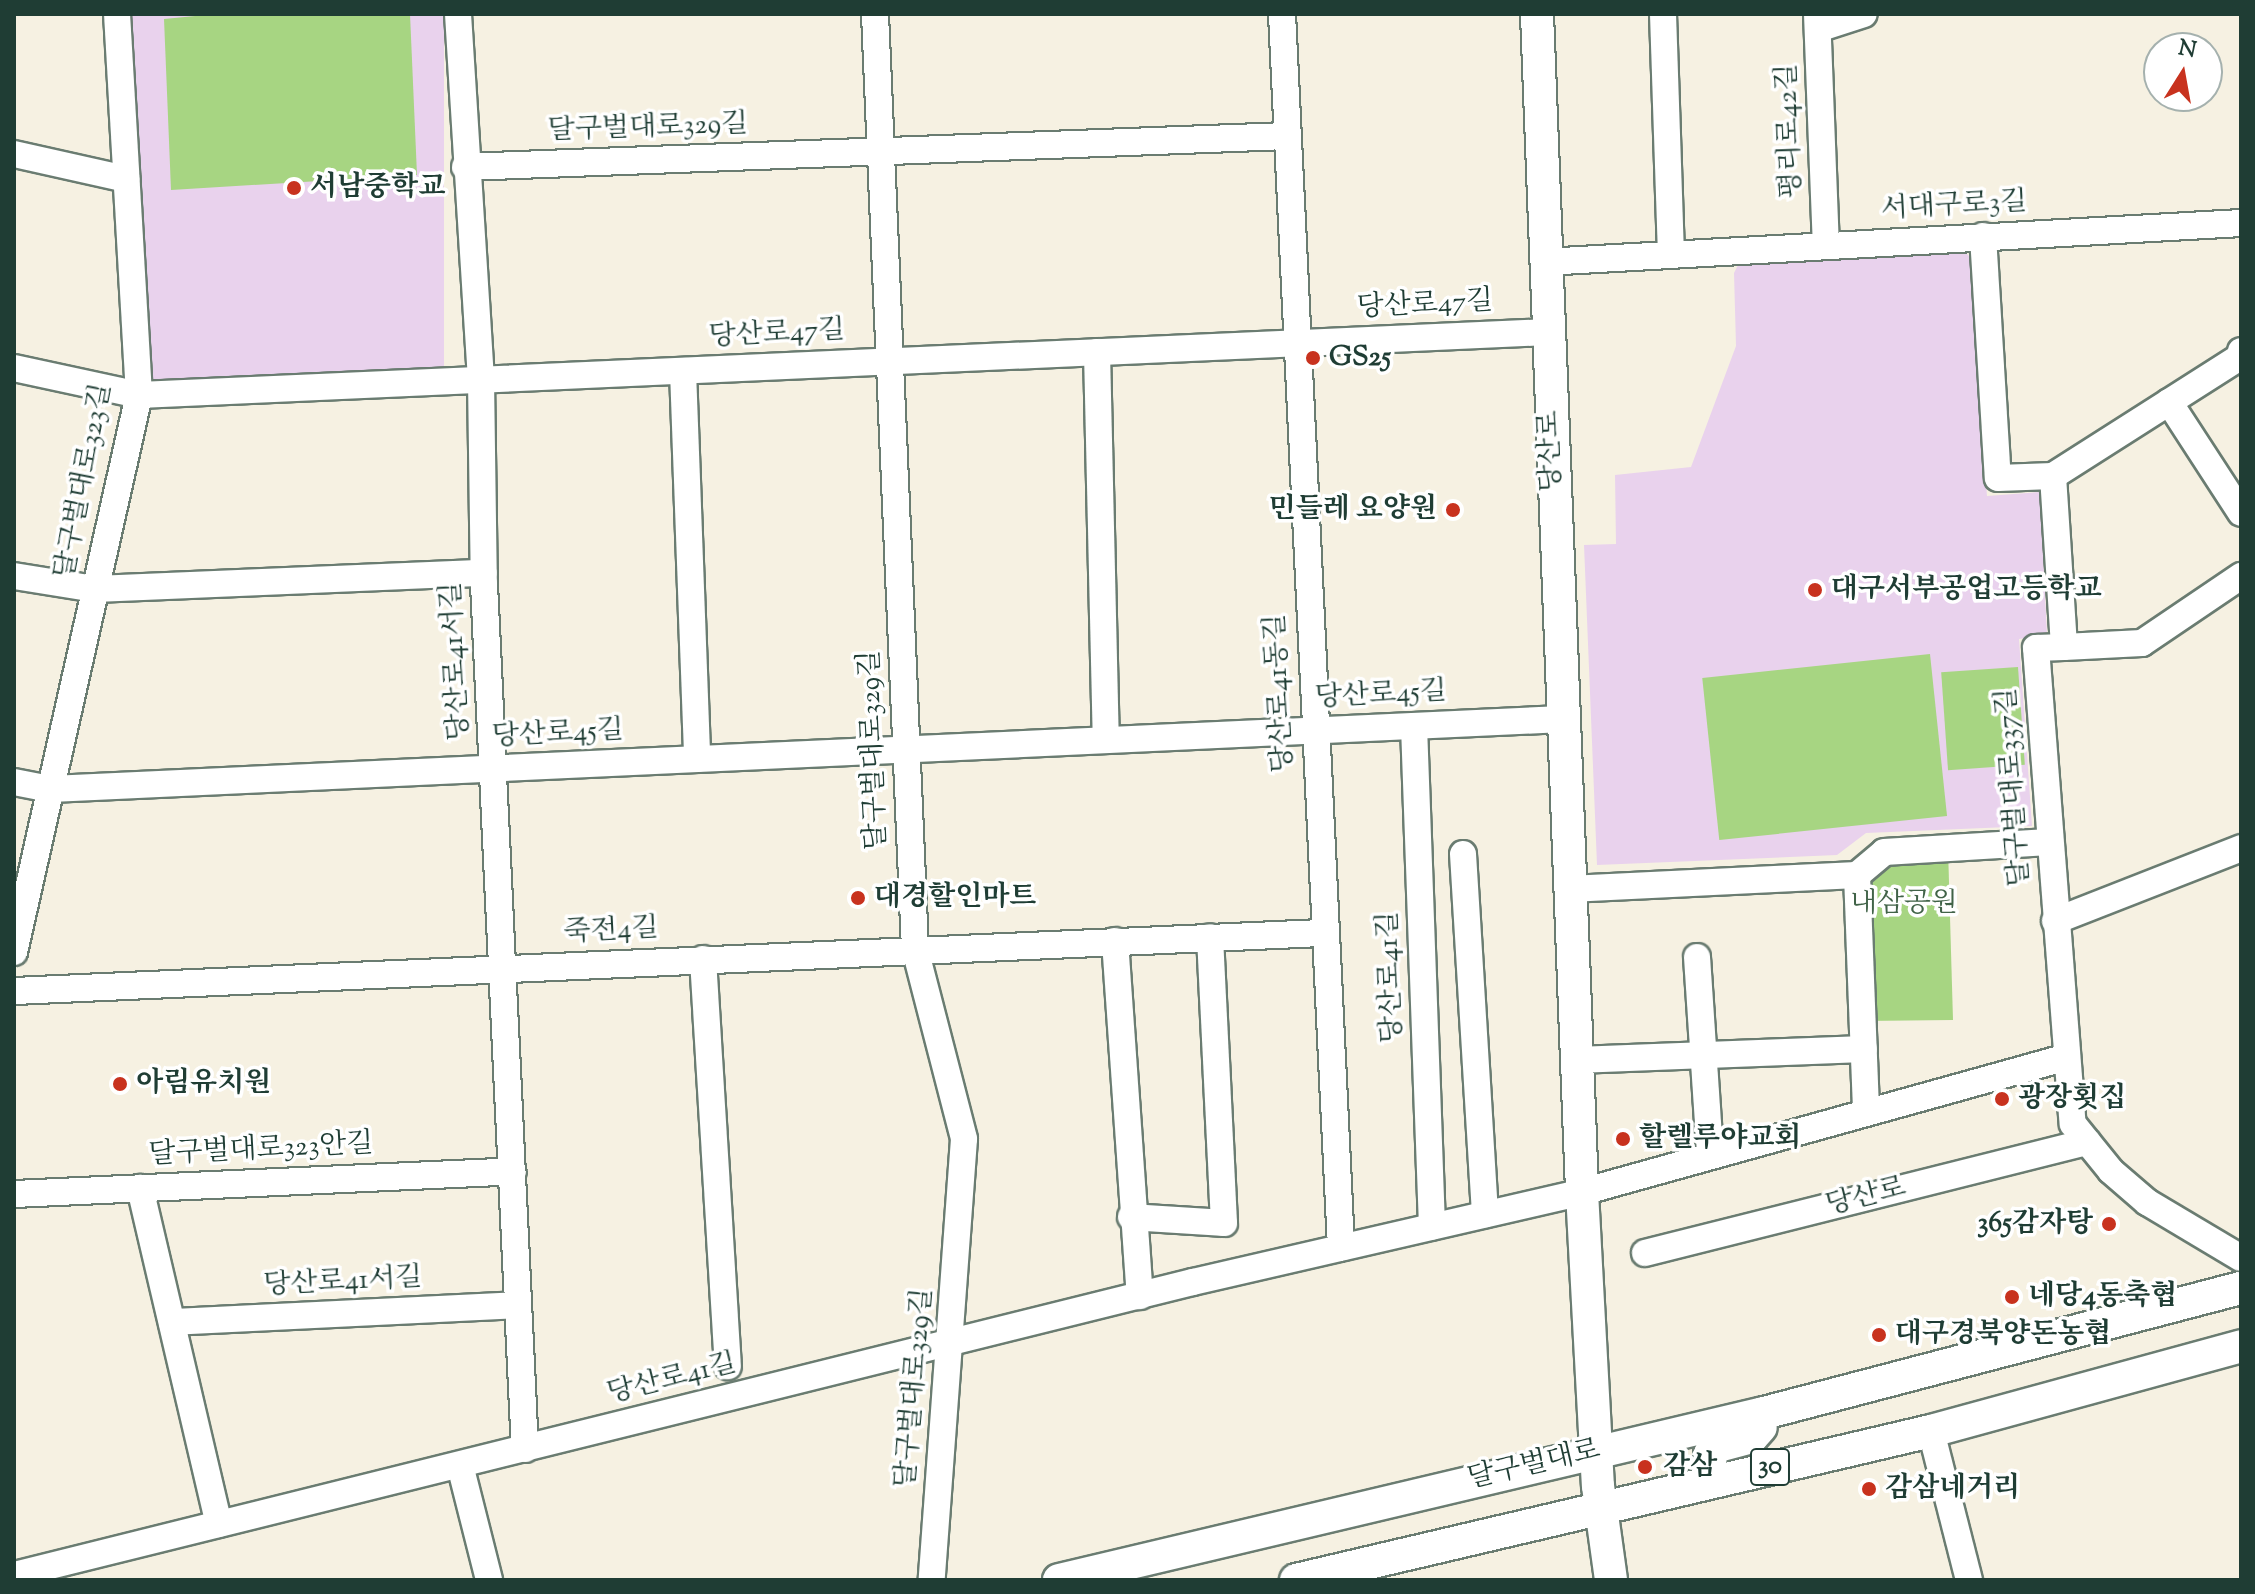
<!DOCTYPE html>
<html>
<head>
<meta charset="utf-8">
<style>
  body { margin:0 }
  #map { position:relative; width:2255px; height:1594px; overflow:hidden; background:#f6f1e2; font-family:"Sorts Mill Goudy","Noto Serif KR",serif }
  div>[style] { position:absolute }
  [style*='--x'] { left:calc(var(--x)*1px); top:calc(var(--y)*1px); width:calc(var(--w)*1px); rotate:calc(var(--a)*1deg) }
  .built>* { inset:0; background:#e9d2ed; transform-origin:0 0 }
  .green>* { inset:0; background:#a7d582; transform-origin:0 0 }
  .roads { filter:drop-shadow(2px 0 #6a7c71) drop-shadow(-2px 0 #6a7c71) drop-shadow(0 2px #6a7c71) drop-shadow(0 -2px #6a7c71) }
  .minor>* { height:26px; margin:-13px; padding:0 13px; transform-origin:13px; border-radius:13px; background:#fff }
  .major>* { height:32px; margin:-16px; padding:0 16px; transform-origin:16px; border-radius:16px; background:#fff }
  .dots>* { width:22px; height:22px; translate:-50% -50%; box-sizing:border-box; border:4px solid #fff; border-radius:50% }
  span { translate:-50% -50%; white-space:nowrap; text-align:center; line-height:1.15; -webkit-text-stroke:7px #fff; paint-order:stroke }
  .shield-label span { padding:2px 6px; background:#fff; border:2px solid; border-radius:6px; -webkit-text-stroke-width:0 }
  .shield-label { font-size:26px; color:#1f3d34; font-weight:700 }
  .street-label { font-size:28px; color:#1f3d34 }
  .poi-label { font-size:28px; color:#1f3d34; font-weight:700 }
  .left { translate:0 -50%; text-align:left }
  .right { translate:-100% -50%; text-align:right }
  .park-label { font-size:28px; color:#416348 }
  .frame { position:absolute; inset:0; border:16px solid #1f3d34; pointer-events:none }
  .north { position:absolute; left:2143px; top:32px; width:80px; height:80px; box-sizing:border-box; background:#fff; border:2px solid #a5b1ae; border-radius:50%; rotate:11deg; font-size:22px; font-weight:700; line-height:32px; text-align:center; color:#1f3d34 }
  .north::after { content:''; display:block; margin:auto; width:28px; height:36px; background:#c8321e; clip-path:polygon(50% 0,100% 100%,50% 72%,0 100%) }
</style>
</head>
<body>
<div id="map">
  <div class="built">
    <i style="left:127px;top:14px;width:317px;height:370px"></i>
    <i style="clip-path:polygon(1961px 248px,1970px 257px,1987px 496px,2040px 492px,2047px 635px,2019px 639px,2032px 826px,1866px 833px,1837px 855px,1597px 865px,1584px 545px,1616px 544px,1615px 475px,1691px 467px,1736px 346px,1734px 273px,1741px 259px)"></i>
  </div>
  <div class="green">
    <i style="clip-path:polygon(216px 14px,410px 14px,417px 175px,171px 190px,164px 19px)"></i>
    <i style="left:1930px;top:654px;width:163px;height:229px;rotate:84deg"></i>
    <i style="left:2018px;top:667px;width:98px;height:77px;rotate:86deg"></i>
    <i style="clip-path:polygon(1948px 848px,1953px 1020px,1863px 1021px,1857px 875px,1884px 852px)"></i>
  </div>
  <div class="roads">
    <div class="minor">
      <i style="--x:458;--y:14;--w:366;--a:86.4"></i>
      <i style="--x:481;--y:379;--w:205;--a:89.2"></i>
      <i style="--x:484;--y:584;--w:866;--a:87.29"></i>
      <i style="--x:875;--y:14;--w:936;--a:87.55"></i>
      <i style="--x:915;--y:949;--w:196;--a:75.5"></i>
      <i style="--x:964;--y:1139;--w:442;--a:94.2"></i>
      <i style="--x:1282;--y:14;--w:1235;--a:87.26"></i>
      <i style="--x:1663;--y:14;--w:241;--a:88.1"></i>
      <i style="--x:1817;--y:14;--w:231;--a:87.8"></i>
      <i style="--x:1818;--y:29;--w:48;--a:-18.1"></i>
      <i style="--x:14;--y:154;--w:115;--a:12.6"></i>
      <i style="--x:465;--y:167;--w:823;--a:-2.16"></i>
      <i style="--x:1983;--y:236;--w:242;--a:86.5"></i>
      <i style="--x:1998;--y:478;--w:55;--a:-2.1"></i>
      <i style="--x:1544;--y:262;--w:698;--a:-3.2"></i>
      <i style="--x:1097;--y:352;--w:388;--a:88.7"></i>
      <i style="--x:14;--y:368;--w:128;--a:12.2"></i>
      <i style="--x:139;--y:395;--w:1408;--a:-2.56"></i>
      <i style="--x:683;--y:371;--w:388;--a:87.9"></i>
      <i style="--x:2169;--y:402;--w:132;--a:57"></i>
      <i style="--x:2053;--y:476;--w:171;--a:86.3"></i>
      <i style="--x:2064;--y:647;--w:28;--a:178"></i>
      <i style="--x:2036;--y:648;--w:477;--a:85.6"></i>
      <i style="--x:2073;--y:1124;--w:60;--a:51"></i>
      <i style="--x:2111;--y:1171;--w:48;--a:40.7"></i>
      <i style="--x:2147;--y:1202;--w:109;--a:30.8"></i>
      <i style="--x:2053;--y:476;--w:222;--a:-32.5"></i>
      <i style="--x:2240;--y:357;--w:6;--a:-81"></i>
      <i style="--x:14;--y:576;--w:82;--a:9.1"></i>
      <i style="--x:95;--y:589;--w:389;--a:-2.4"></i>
      <i style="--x:2064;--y:647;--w:78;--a:-2.9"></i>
      <i style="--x:2142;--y:643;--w:120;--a:-34.1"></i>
      <i style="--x:1414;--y:726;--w:501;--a:87.94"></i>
      <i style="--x:14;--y:782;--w:38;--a:11"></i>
      <i style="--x:51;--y:789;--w:1513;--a:-2.65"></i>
      <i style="--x:1463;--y:854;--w:361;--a:86.5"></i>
      <i style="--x:1857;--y:875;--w:236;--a:87.8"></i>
      <i style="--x:1569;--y:889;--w:288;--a:-2.8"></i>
      <i style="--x:1857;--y:875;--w:35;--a:-40"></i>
      <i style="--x:1884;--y:852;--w:165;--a:-3.5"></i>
      <i style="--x:2055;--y:921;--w:200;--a:-21.4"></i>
      <i style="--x:1115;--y:941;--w:356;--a:86"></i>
      <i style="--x:14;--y:952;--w:571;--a:-77.35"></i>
      <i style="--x:139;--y:395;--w:382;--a:-93.3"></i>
      <i style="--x:1697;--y:957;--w:198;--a:86.2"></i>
      <i style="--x:703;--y:959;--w:408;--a:86.5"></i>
      <i style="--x:14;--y:991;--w:1310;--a:-2.54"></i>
      <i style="--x:1576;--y:1060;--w:288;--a:-2.2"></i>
      <i style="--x:140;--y:1188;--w:345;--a:76.8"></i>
      <i style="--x:14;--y:1194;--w:499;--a:-2.6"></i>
      <i style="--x:1131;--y:1217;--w:93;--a:3.7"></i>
      <i style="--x:1224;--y:1223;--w:286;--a:-92.8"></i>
      <i style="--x:1645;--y:1253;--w:456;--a:-14.1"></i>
      <i style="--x:172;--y:1322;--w:346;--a:-2.8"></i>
      <i style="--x:1931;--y:1431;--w:154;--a:75.7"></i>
      <i style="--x:460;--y:1465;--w:119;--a:75.8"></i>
      <i style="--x:14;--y:1575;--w:1215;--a:-13.96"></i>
      <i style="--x:1193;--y:1282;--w:399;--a:-13"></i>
      <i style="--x:1582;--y:1192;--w:500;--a:-15.54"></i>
    </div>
    <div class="major">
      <i style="--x:1537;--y:14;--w:1179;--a:87.81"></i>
      <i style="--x:1582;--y:1192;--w:294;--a:86.9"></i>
      <i style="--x:1598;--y:1486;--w:95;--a:82.1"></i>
      <i style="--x:1711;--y:1480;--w:26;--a:-92"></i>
      <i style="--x:1710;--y:1454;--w:11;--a:-45"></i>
      <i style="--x:1718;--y:1446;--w:35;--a:-15"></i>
      <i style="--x:1752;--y:1437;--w:13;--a:-48"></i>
      <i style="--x:1059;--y:1580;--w:725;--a:-13.33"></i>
      <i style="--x:1764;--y:1413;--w:493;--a:-14.7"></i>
      <i style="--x:1296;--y:1580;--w:652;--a:-13.21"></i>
      <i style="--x:1931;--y:1431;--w:321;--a:-15.3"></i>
    </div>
  </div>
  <div class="dots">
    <i style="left:294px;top:188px;background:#c8321e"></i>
    <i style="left:1313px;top:358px;background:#c8321e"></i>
    <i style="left:1453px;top:510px;background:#c8321e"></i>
    <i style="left:1815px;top:590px;background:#c8321e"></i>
    <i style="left:858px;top:898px;background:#c8321e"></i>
    <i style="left:120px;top:1084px;background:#c8321e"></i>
    <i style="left:2002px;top:1099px;background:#c8321e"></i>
    <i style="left:1623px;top:1139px;background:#c8321e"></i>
    <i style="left:2109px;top:1224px;background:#c8321e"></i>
    <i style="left:2012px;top:1297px;background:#c8321e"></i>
    <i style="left:1879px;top:1335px;background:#c8321e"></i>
    <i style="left:1645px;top:1467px;background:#c8321e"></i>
    <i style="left:1869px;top:1489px;background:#c8321e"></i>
  </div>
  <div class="shield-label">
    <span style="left:1770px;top:1467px">30</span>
  </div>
  <div class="street-label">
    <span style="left:648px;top:128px;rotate:-2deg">달구벌대로329길</span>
    <span style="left:1790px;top:131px;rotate:-92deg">평리로42길</span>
    <span style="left:1954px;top:206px;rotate:-3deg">서대구로3길</span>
    <span style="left:1425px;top:305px;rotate:-3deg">당산로47길</span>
    <span style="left:777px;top:334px;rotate:-3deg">당산로47길</span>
    <span style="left:1551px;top:451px;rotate:-92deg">당산로</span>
    <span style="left:84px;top:481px;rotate:-79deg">달구벌대로323길</span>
    <span style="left:456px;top:661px;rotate:-93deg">당산로41서길</span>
    <span style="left:1280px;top:693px;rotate:-93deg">당산로41동길</span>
    <span style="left:1381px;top:695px;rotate:-3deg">당산로45길</span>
    <span style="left:558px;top:734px;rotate:-3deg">당산로45길</span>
    <span style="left:874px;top:750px;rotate:-92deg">달구벌대로329길</span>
    <span style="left:2014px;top:787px;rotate:-94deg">달구벌대로337길</span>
    <span style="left:611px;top:931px;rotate:-3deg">죽전4길</span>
    <span style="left:1391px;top:977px;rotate:-92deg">당산로41길</span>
    <span style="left:261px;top:1150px;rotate:-3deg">달구벌대로323안길</span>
    <span style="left:1866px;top:1197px;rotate:-14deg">당산로</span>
    <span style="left:343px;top:1282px;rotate:-3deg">당산로41서길</span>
    <span style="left:672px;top:1379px;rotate:-14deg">당산로41길</span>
    <span style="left:915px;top:1388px;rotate:-85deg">달구벌대로329길</span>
    <span style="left:1534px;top:1465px;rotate:-13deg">달구벌대로</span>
  </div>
  <div class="poi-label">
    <span class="left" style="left:310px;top:188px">서남중학교</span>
    <span class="left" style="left:1329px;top:358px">GS25</span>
    <span class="right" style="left:1437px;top:510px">민들레 요양원</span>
    <span class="left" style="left:1831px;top:590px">대구서부공업고등학교</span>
    <span class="left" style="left:874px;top:898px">대경할인마트</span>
    <span class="left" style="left:136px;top:1084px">아림유치원</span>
    <span class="left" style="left:2018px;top:1099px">광장횟집</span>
    <span class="left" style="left:1639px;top:1139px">할렐루야교회</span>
    <span class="right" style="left:2093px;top:1224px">365감자탕</span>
    <span class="left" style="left:2028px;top:1297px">네당4동축협</span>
    <span class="left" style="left:1895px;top:1335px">대구경북양돈농협</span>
    <span class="left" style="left:1663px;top:1467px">감삼</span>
    <span class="left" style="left:1885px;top:1489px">감삼네거리</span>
  </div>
  <div class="park-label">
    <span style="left:1904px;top:904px">내삼공원</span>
  </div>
  <div class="frame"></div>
  <div class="north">N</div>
</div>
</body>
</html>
